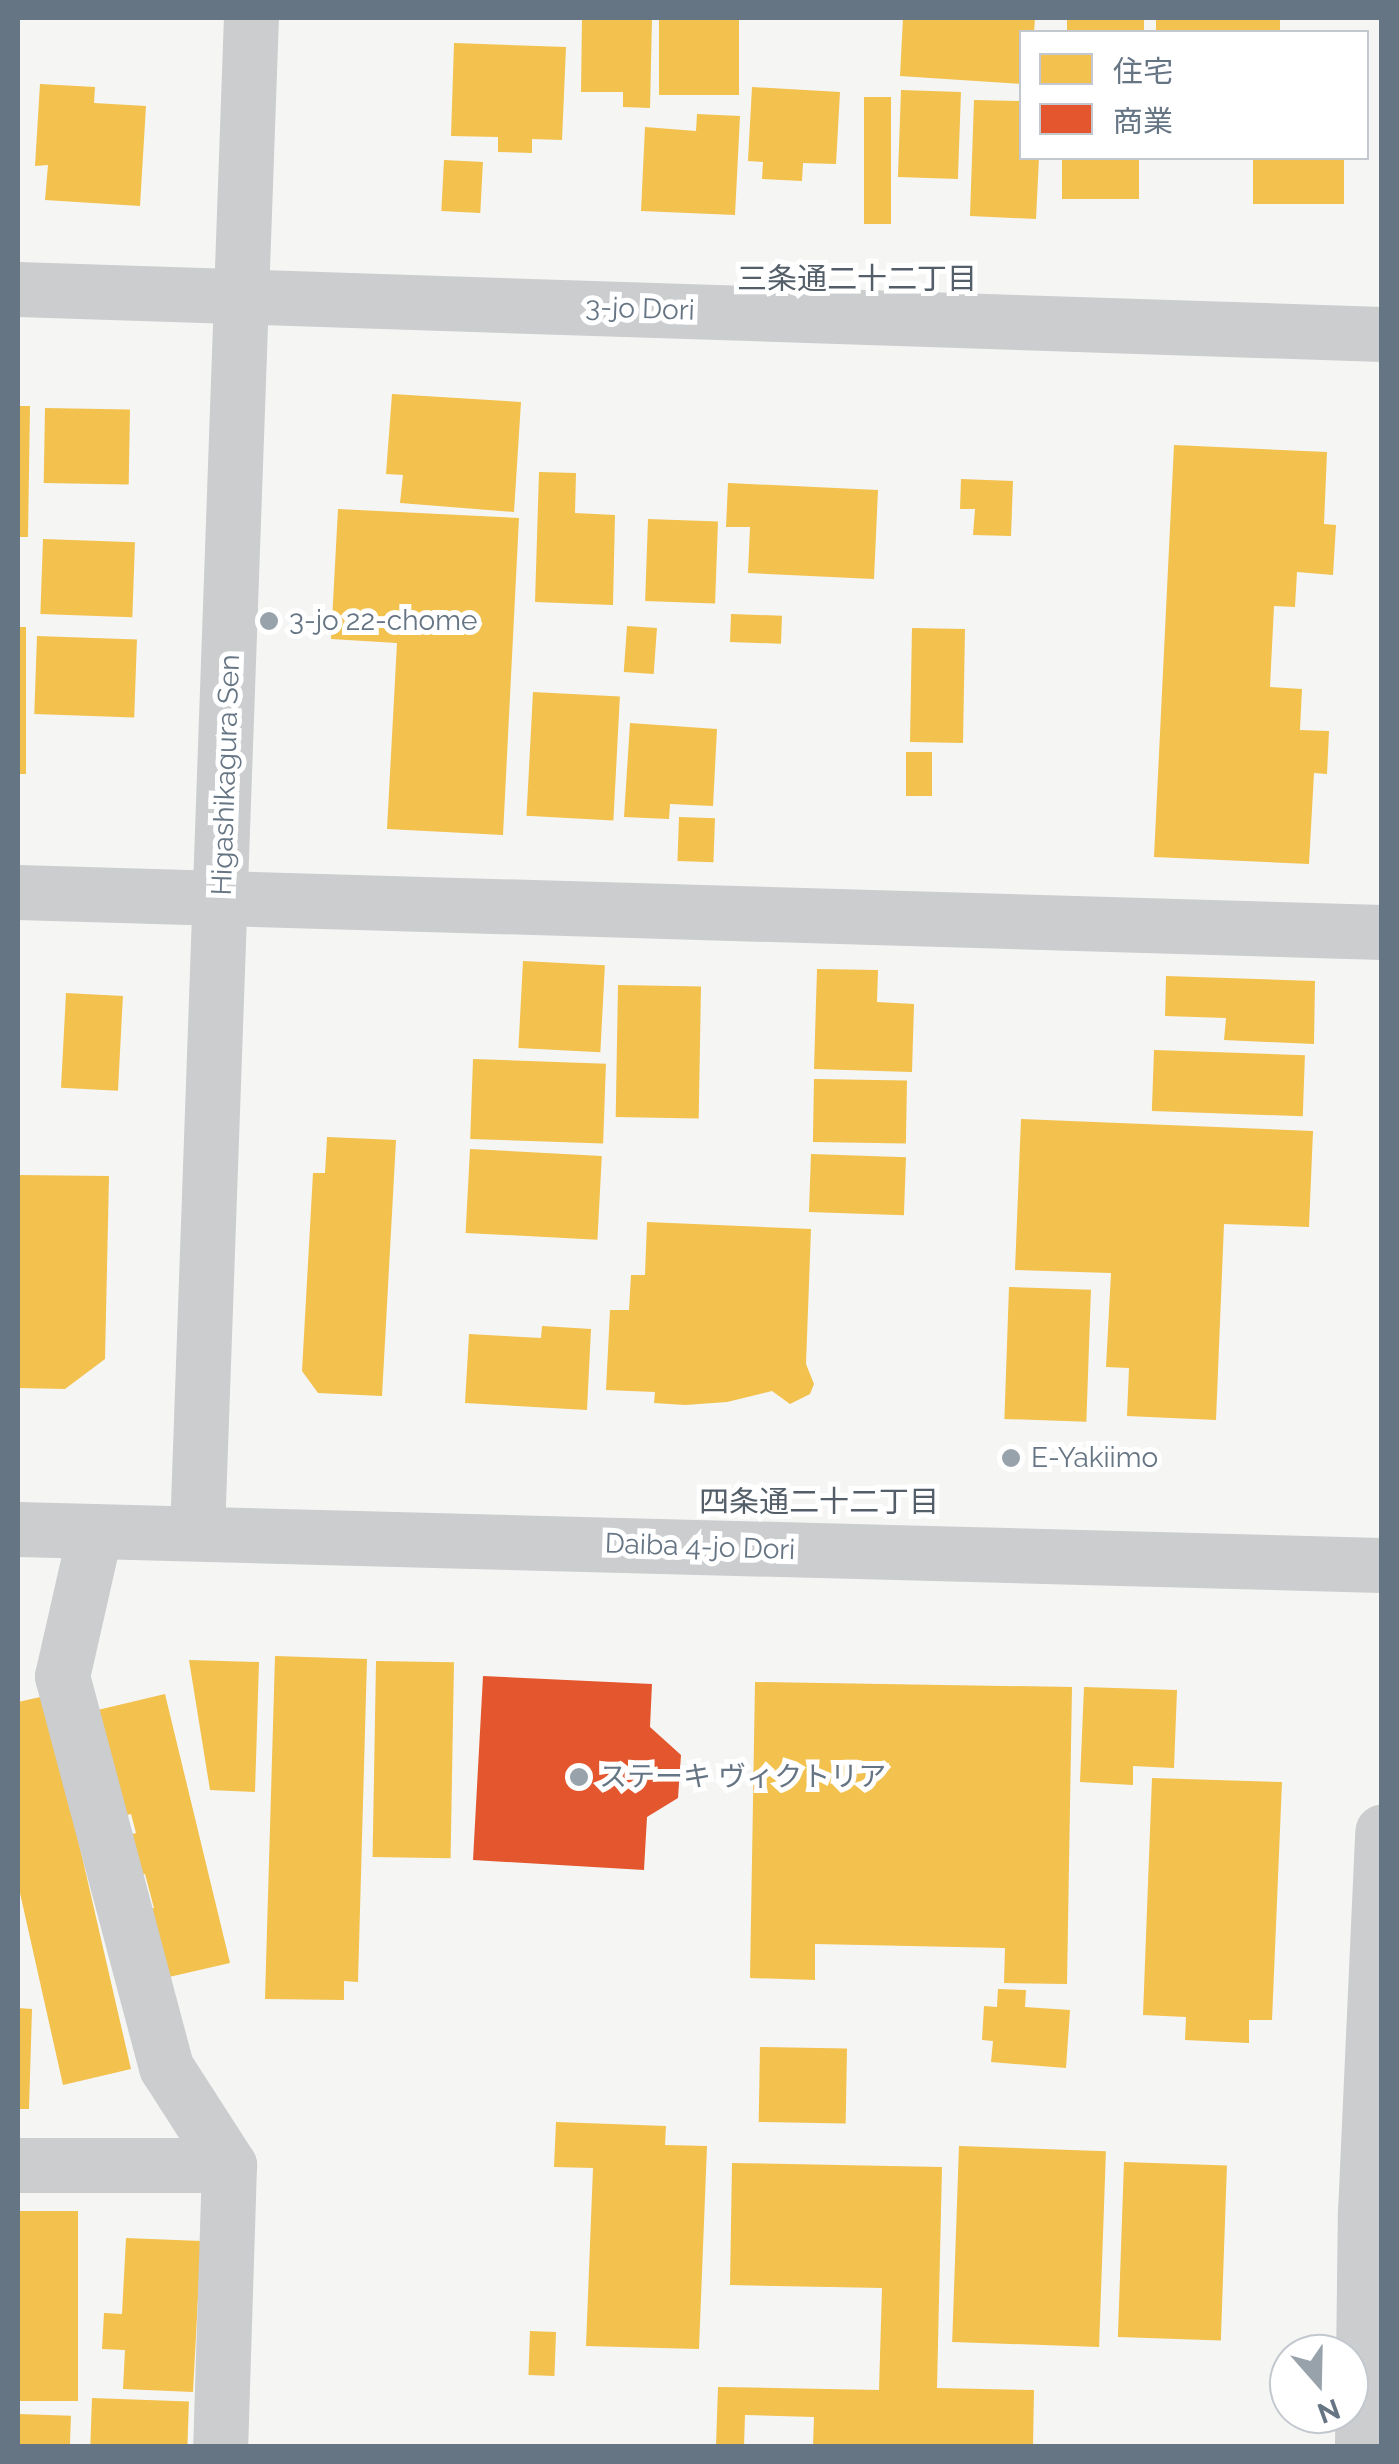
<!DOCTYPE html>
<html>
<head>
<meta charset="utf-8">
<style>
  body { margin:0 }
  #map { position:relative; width:1399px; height:2464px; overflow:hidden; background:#f5f5f4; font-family:Raleway,"Noto Sans JP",sans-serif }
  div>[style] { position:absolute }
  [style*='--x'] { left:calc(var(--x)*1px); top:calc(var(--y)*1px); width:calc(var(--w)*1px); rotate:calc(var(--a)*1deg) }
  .homes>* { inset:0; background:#f2c14e; transform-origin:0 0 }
  .shops>* { inset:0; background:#e4572e }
  .minor>* { height:55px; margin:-27.5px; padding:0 27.5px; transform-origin:27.5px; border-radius:27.5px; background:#cbcdce }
  .dots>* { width:28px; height:28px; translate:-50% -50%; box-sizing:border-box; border:5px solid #fff; border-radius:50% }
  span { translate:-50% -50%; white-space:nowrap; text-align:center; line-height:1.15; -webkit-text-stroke:10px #fff; paint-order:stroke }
  .street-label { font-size:28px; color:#667584 }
  .poi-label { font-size:28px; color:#667584 }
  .left { translate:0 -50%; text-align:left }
  .neighbourhood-label { font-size:30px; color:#535e69 }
  .frame { position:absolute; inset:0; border:20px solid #667584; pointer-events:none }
  .legend { position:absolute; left:1019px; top:30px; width:350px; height:130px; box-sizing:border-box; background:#fff; border:2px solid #c2c8ce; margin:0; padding:12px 18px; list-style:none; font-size:30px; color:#667584 }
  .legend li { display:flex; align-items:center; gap:20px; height:50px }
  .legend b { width:50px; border:2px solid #c2c8ce }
  .north { position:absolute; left:1269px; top:2334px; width:100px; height:100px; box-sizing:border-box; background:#fff; border:2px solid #c2c8ce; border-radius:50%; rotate:160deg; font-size:28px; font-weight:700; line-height:40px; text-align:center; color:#667584 }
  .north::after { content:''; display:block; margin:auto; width:35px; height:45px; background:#98a2ab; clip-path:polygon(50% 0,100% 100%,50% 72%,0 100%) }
</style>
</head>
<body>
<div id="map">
  <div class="homes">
    <i style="clip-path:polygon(582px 18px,652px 18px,650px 108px,623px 107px,623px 92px,581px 92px)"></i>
    <i style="left:659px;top:18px;width:80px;height:77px"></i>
    <i style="clip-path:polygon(903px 18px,1035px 18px,1034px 32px,1022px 32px,1022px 84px,900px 76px)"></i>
    <i style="left:1067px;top:18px;width:77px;height:14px"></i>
    <i style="left:1156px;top:18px;width:124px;height:14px"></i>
    <i style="clip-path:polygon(454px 43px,566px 47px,562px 140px,532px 139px,532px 153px,498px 152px,498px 137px,451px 136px)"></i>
    <i style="clip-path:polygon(40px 84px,95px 87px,94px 103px,146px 106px,140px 206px,45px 200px,48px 165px,35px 166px)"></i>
    <i style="clip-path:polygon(752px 87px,840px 92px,836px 164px,803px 163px,802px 181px,762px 179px,763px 162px,748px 161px)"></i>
    <i style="left:901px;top:90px;width:60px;height:87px;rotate:2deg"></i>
    <i style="left:864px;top:97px;width:27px;height:127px"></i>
    <i style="clip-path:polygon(974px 100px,1022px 101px,1022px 158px,1039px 158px,1036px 219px,970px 216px)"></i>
    <i style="clip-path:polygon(697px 114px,740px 116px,735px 215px,641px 211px,645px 127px,696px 131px)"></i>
    <i style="left:1062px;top:158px;width:77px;height:41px"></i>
    <i style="left:1253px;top:158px;width:91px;height:46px"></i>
    <i style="left:444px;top:160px;width:39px;height:51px;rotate:3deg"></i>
    <i style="clip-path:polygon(392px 394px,521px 402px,514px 512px,400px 503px,403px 475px,386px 474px)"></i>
    <i style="clip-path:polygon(18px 406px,30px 406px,28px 537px,18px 537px)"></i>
    <i style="left:45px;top:408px;width:85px;height:75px;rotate:1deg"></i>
    <i style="clip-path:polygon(1174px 445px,1327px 452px,1324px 524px,1336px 525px,1333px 575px,1297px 572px,1295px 607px,1274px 606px,1270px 687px,1302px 689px,1300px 730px,1329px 731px,1327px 774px,1314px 773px,1309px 864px,1154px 857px)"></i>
    <i style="clip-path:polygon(539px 472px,576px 473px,575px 513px,615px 515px,613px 605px,535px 602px)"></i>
    <i style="clip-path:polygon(961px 479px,1013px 481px,1011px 536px,973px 535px,975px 509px,960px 509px)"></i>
    <i style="clip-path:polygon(728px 483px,878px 490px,874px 579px,748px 573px,750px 527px,726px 527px)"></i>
    <i style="clip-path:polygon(338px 509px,519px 518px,503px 835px,387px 829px,397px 643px,331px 639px)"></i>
    <i style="left:648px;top:519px;width:70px;height:82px;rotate:2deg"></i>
    <i style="left:43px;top:539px;width:92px;height:75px;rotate:2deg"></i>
    <i style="left:731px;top:614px;width:51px;height:28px;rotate:2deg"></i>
    <i style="left:627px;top:626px;width:30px;height:46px;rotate:4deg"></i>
    <i style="left:18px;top:627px;width:8px;height:147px"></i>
    <i style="left:912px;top:628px;width:53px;height:114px;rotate:1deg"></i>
    <i style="left:37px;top:636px;width:100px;height:78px;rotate:2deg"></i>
    <i style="left:533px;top:692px;width:87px;height:124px;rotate:3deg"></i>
    <i style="clip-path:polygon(630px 723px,717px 729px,713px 806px,670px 804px,669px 819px,624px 817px)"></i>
    <i style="left:906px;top:752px;width:26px;height:44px"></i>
    <i style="left:679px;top:817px;width:36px;height:44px;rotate:2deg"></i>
    <i style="left:523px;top:961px;width:82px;height:87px;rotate:3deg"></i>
    <i style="clip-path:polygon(817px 969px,878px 970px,877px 1002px,914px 1004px,912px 1072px,814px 1069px)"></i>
    <i style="clip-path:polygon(1166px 976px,1315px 981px,1314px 1044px,1224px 1040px,1226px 1018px,1165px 1016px)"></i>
    <i style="left:618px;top:985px;width:83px;height:132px;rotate:1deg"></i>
    <i style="left:66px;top:993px;width:57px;height:95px;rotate:3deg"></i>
    <i style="left:1154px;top:1050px;width:151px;height:61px;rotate:2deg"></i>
    <i style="left:473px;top:1059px;width:133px;height:80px;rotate:2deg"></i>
    <i style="left:814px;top:1079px;width:93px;height:63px;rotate:1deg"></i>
    <i style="clip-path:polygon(1021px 1119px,1313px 1131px,1309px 1227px,1224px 1224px,1216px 1420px,1127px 1416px,1129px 1368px,1106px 1367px,1111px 1273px,1015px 1270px)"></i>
    <i style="clip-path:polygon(327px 1137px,396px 1140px,382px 1396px,318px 1393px,302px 1371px,313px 1173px,325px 1173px)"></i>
    <i style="left:470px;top:1149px;width:132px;height:84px;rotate:3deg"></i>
    <i style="left:811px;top:1154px;width:95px;height:58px;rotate:2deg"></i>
    <i style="clip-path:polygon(18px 1175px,109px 1176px,105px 1359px,65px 1389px,18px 1388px)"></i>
    <i style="clip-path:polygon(647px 1222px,811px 1229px,806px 1364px,814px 1384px,810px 1394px,790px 1404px,772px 1391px,727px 1402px,685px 1405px,654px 1403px,655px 1392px,606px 1390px,610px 1310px,629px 1310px,631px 1275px,645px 1275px)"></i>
    <i style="left:1009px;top:1287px;width:82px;height:132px;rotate:2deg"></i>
    <i style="clip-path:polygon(542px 1326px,591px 1329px,587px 1410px,465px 1403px,469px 1334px,541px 1338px)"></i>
    <i style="clip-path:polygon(275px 1656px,367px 1659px,358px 1982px,344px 1981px,344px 2000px,265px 1999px)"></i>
    <i style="clip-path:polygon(189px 1660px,259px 1662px,255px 1792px,210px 1790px)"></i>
    <i style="left:376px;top:1661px;width:78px;height:196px;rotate:1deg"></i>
    <i style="clip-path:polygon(755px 1682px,1072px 1687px,1067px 1984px,1004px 1983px,1005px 1948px,815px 1944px,815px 1980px,750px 1978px)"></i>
    <i style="clip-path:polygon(1084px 1687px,1177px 1690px,1174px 1768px,1133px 1766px,1133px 1785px,1080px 1782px)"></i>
    <i style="clip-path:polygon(165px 1694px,230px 1963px,169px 1977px,142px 1910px,154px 1908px,145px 1874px,135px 1877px,125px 1836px,136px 1833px,131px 1814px,111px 1819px,85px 1713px)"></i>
    <i style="clip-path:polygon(45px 1696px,131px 2069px,63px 2085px,18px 1884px,18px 1702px)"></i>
    <i style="clip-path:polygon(1152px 1778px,1282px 1782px,1272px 2020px,1249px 2020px,1249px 2043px,1185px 2040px,1186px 2017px,1143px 2015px)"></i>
    <i style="clip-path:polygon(998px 1989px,1026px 1990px,1025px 2007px,1070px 2010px,1066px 2068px,991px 2062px,993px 2041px,982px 2040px,984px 2006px,997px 2007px)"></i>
    <i style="clip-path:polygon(18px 2008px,32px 2009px,29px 2109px,18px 2109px)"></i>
    <i style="left:760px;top:2047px;width:87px;height:75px;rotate:1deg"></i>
    <i style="clip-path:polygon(556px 2122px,666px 2126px,665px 2145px,707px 2146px,699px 2349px,586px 2346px,593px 2168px,554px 2167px)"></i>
    <i style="left:959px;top:2146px;width:147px;height:196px;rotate:2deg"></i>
    <i style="left:1124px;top:2162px;width:103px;height:175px;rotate:2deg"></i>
    <i style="clip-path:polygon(732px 2163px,942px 2167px,937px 2388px,1034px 2390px,1033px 2446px,813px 2446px,814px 2417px,745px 2415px,744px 2446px,716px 2446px,718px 2387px,879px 2390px,882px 2288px,730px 2285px)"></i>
    <i style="left:18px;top:2211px;width:60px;height:190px"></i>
    <i style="clip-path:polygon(126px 2238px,201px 2241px,193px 2392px,123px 2389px,125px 2350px,102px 2349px,104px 2313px,122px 2314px)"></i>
    <i style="left:530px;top:2331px;width:26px;height:44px;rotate:2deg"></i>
    <i style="left:92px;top:2398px;width:97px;height:48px;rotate:2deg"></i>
    <i style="left:18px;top:2414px;width:53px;height:32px;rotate:2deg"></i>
  </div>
  <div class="shops">
    <i style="clip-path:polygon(483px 1676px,652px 1684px,650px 1727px,681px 1755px,678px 1798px,647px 1817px,644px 1870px,473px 1860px)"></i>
  </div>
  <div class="minor">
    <i style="--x:18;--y:289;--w:1365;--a:1.89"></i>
    <i style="--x:18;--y:892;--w:1365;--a:1.68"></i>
    <i style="--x:18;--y:1529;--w:1364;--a:1.51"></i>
    <i style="--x:95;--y:1531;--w:149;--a:102.8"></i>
    <i style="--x:62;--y:1676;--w:405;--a:75.1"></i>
    <i style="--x:166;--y:2067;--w:117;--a:57.3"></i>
    <i style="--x:197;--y:1532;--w:1515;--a:-87.96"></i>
    <i style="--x:18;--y:2165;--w:211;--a:0"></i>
    <i style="--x:229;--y:2165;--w:281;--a:91.8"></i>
    <i style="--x:1362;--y:2446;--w:234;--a:-89.3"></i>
    <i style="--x:1365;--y:2212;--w:381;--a:-87.4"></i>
  </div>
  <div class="dots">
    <i style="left:269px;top:621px;background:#98a2ab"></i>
    <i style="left:1011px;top:1458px;background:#98a2ab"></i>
    <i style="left:579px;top:1777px;background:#98a2ab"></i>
  </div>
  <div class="street-label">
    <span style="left:640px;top:309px;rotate:2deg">3-jo Dori</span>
    <span style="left:226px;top:775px;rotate:-88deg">Higashikagura Sen</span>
    <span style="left:700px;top:1547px;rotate:2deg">Daiba 4-jo Dori</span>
  </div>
  <div class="poi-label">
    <span class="left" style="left:289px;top:621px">3-jo 22-chome</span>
    <span class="left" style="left:1031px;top:1458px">E-Yakiimo</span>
    <span class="left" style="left:599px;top:1777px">ステーキ ヴィクトリア</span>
  </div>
  <div class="neighbourhood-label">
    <span style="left:857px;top:279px">三条通二十二丁目</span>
    <span style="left:819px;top:1502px">四条通二十二丁目</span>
  </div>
  <div class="frame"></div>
  <ul class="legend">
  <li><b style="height:28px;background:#f2c14e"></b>住宅</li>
  <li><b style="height:28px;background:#e4572e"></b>商業</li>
  </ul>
  <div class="north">N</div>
</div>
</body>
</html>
